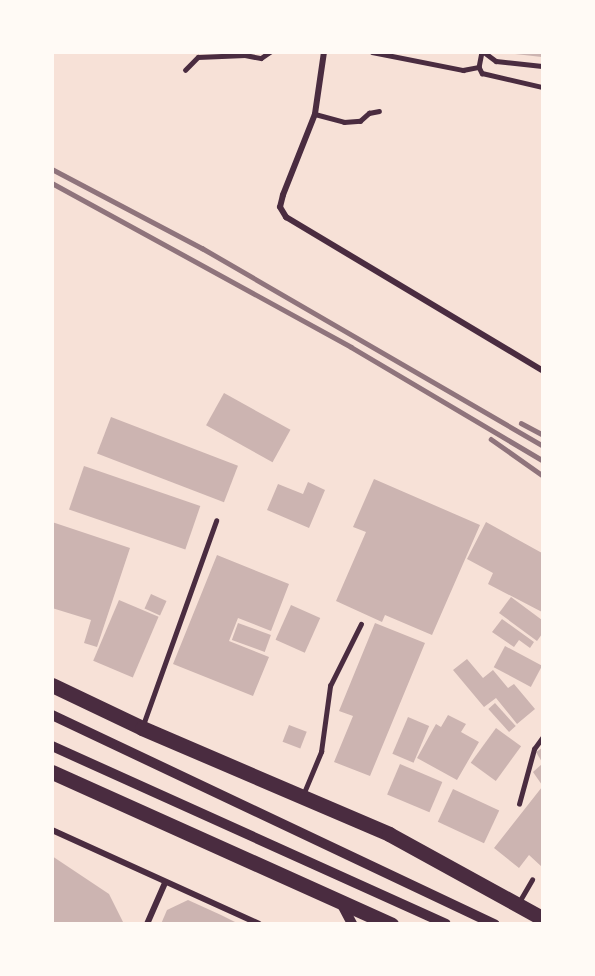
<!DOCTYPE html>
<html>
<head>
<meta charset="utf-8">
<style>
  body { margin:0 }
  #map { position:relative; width:595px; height:976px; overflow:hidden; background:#f7e1d7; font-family:Georgia,serif }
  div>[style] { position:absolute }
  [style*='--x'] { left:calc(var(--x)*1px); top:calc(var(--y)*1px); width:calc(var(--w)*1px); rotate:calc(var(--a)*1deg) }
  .building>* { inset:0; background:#ccb4b1; transform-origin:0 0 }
  .service>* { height:4.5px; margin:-2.25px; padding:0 2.25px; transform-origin:2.25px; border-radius:2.25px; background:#4a2c40 }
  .minor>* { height:6px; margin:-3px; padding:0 3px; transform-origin:3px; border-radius:3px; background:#4a2c40 }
  .tertiary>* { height:10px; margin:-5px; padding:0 5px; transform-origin:5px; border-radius:5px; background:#4a2c40 }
  .primary>* { height:15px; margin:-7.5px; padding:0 7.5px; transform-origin:7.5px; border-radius:7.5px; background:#4a2c40 }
  .rail>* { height:4.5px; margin:-2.25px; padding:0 2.25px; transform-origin:2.25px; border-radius:2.25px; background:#8f747c }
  span { translate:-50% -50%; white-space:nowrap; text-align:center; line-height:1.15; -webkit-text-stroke:4.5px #fffaf5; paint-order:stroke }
  .frame { position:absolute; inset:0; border:54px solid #fffaf5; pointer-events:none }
</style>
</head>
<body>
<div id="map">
  <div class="building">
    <i style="clip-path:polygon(515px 52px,542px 52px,542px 57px,515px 54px)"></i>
    <i style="left:224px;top:393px;width:76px;height:37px;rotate:29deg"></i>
    <i style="left:111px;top:417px;width:136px;height:39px;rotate:21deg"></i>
    <i style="left:84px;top:466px;width:123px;height:46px;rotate:19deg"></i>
    <i style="clip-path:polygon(374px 479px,480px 525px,432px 635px,385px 615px,382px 622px,336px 601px,366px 532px,353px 527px)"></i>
    <i style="clip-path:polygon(308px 482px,325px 490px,309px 528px,267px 510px,278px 484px,303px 494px)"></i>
    <i style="clip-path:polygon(52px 522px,130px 548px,97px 647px,84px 643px,91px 620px,52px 608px)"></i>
    <i style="clip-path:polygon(486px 522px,542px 553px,542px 612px,488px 584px,493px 573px,467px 559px)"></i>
    <i style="clip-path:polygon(217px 555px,289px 584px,271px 631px,238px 618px,229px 641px,269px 657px,253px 696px,173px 664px)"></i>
    <i style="left:151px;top:594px;width:17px;height:16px;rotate:24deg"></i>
    <i style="clip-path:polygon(511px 597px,542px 620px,542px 634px,537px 641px,499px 613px)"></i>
    <i style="left:119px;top:600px;width:43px;height:66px;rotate:23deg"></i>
    <i style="left:291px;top:605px;width:32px;height:38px;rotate:24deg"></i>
    <i style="clip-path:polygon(502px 619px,534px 642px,530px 648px,519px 640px,514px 647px,492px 632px)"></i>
    <i style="left:238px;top:623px;width:35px;height:18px;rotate:20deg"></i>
    <i style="clip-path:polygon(375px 623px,425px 643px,370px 776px,334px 762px,353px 716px,339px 711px)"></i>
    <i style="left:505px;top:646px;width:42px;height:24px;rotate:28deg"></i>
    <i style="clip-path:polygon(467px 659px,483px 678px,493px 670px,508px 688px,514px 684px,535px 709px,517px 724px,496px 698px,484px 707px,453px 670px)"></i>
    <i style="left:495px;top:703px;width:31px;height:9px;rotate:48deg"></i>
    <i style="clip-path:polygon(448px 715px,466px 724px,461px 732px,479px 742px,457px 780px,417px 758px,436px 724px,441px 727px)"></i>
    <i style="left:408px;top:717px;width:23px;height:40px;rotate:23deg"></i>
    <i style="left:289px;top:725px;width:19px;height:18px;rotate:21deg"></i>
    <i style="left:496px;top:728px;width:31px;height:43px;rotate:36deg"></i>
    <i style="clip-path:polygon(542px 748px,542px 762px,536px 752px)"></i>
    <i style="left:400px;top:764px;width:46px;height:33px;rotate:23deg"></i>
    <i style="clip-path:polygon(542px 764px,542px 785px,533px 772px)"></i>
    <i style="clip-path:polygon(542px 787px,542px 867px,529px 855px,519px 868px,494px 848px)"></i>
    <i style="left:453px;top:789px;width:51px;height:36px;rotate:25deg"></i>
    <i style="clip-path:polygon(52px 856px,109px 894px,124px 924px,52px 924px)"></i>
    <i style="clip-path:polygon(188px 900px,221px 915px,239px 924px,161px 924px,167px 910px)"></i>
  </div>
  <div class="service">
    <i style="--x:372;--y:52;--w:93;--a:11.2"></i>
    <i style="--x:463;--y:70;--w:16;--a:-11"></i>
    <i style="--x:482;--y:52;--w:15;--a:101"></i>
    <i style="--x:479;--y:67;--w:7;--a:63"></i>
    <i style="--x:482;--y:73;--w:62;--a:13.1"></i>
    <i style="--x:484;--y:52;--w:15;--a:37"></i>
    <i style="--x:496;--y:61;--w:46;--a:6.2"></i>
    <i style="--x:185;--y:70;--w:18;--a:-45"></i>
    <i style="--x:198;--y:57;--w:47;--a:-2.4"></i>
    <i style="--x:245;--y:55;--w:16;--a:11"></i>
    <i style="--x:261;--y:58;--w:11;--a:-34"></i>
    <i style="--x:315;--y:114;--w:30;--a:15"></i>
    <i style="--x:344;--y:122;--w:16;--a:-4"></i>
    <i style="--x:360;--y:121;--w:12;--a:-42"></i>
    <i style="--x:369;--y:113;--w:10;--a:-11"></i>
    <i style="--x:143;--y:725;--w:217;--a:-70.3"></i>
    <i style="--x:303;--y:795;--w:47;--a:-67.3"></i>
    <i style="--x:321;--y:752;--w:67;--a:-82.2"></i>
    <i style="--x:330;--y:686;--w:69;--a:-63.4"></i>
    <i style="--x:519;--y:804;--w:57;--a:-74.7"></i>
    <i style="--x:534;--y:749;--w:14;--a:-54"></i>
    <i style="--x:518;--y:904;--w:28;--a:-60"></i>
  </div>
  <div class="minor">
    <i style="--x:324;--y:52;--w:63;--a:98.3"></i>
    <i style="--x:315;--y:114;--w:87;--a:111.6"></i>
    <i style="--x:283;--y:195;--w:12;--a:104"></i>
    <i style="--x:280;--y:207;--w:12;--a:59"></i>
    <i style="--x:286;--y:217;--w:298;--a:30.9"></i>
    <i style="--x:52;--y:830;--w:227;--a:24.4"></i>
    <i style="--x:147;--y:924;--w:45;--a:-66.3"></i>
  </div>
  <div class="tertiary">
    <i style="--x:52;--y:715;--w:490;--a:25.3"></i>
    <i style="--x:52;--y:746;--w:432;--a:24.3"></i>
    <i style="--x:341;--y:903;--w:24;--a:62"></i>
  </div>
  <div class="primary">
    <i style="--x:52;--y:685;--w:100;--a:25.5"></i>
    <i style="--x:142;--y:728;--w:269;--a:23.2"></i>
    <i style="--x:389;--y:834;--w:175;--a:28.8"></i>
    <i style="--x:52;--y:772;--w:372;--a:24.2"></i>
  </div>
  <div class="rail">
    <i style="--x:52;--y:169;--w:170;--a:27.8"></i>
    <i style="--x:202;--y:248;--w:393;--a:30.1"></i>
    <i style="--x:52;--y:183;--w:341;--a:28.7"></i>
    <i style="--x:351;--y:347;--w:222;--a:30.6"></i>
    <i style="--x:521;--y:423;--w:24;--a:28"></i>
    <i style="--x:491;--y:439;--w:62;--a:35.2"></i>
  </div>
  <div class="frame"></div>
</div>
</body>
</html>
